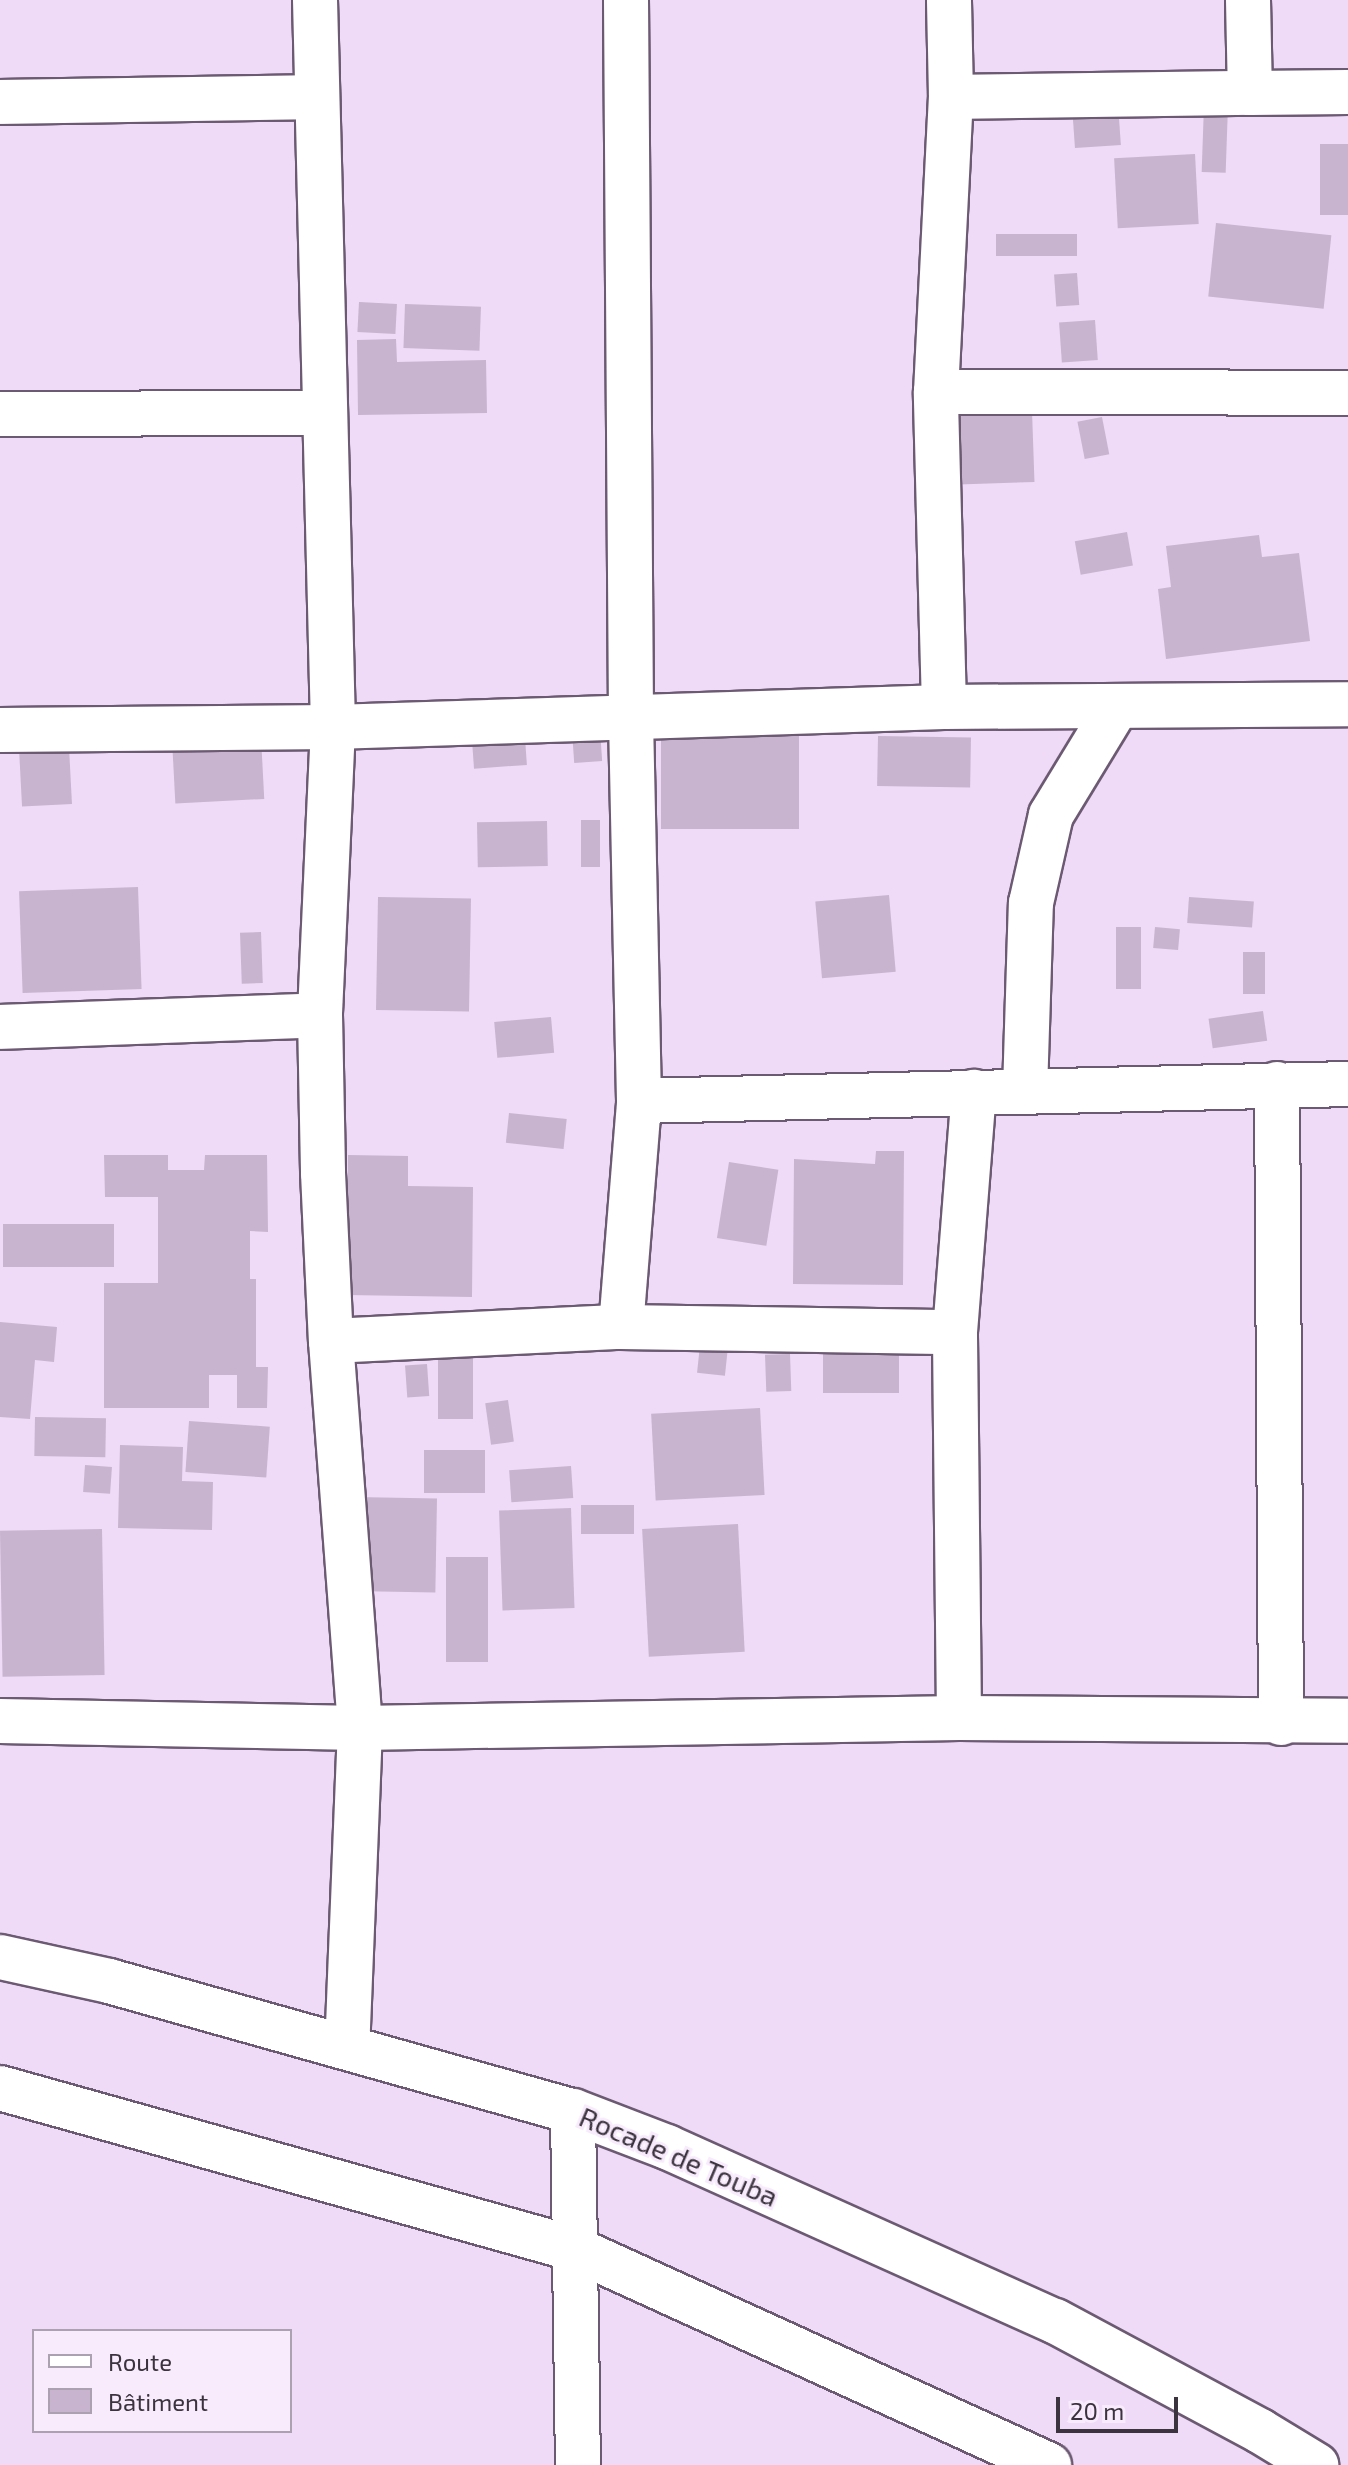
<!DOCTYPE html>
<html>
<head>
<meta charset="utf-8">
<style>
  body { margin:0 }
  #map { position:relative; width:1348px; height:2465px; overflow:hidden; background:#efdaf7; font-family:"Exo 2",sans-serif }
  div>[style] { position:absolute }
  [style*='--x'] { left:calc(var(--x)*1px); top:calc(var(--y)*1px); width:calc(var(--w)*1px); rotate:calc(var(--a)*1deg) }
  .building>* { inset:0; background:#c8b4cf; transform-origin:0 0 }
  .roads { filter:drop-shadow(2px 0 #6c5a72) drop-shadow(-2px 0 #6c5a72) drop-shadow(0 2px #6c5a72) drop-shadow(0 -2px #6c5a72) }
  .street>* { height:44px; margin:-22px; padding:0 22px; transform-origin:22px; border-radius:22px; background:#fff }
  .primary>* { height:44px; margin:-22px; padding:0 22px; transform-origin:22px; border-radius:22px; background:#fff }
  span { translate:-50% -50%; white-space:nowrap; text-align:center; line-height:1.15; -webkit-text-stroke:6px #f7ebfc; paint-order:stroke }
  .street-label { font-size:28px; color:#3b333e }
  .legend { position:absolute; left:32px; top:2329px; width:260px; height:104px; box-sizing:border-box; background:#f7ebfc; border:2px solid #aca1b0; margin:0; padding:10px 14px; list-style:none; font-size:24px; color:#3b333e }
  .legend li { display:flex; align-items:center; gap:16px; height:40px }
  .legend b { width:40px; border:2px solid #aca1b0 }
  .scale { position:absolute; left:1056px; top:2397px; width:122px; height:36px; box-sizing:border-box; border:4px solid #3b333e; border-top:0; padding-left:10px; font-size:24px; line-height:28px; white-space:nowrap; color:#3b333e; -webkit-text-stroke:6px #f7ebfc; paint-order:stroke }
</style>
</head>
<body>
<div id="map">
  <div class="building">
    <i style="left:1118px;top:104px;width:41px;height:46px;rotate:86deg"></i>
    <i style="left:1204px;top:105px;width:24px;height:67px;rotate:2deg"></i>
    <i style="left:1320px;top:144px;width:28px;height:71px"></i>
    <i style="left:1195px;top:154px;width:70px;height:81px;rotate:87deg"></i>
    <i style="left:1216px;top:223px;width:116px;height:74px;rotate:6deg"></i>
    <i style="left:1077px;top:234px;width:22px;height:81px;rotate:90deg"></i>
    <i style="left:1077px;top:273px;width:32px;height:23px;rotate:86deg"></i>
    <i style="left:359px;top:302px;width:38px;height:30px;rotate:3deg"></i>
    <i style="left:405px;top:304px;width:76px;height:44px;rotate:2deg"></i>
    <i style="left:1095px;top:320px;width:40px;height:36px;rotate:86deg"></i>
    <i style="clip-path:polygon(396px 339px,397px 362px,486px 360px,487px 413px,358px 415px,357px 340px)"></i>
    <i style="left:1032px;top:411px;width:71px;height:76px;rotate:88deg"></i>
    <i style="left:1102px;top:417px;width:38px;height:25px;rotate:79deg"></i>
    <i style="left:1127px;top:532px;width:34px;height:53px;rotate:80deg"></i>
    <i style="clip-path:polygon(1259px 535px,1262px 557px,1299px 553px,1310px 641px,1166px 659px,1158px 589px,1171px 587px,1166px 546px)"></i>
    <i style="left:661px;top:724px;width:138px;height:105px"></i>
    <i style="left:68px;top:728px;width:76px;height:50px;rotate:87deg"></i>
    <i style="left:600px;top:730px;width:31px;height:28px;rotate:86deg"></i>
    <i style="left:878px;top:736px;width:93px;height:50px;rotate:1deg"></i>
    <i style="left:261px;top:737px;width:62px;height:89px;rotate:87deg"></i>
    <i style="left:525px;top:738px;width:27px;height:53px;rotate:86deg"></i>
    <i style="left:581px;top:820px;width:19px;height:47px"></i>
    <i style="left:547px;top:821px;width:45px;height:70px;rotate:89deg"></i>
    <i style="left:138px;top:887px;width:102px;height:119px;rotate:88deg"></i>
    <i style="left:889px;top:895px;width:77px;height:74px;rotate:85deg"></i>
    <i style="left:378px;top:897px;width:93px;height:113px;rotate:1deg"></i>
    <i style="left:1189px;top:897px;width:65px;height:26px;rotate:4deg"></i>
    <i style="left:1116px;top:927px;width:25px;height:62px"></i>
    <i style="left:1155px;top:927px;width:25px;height:21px;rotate:5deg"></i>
    <i style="left:261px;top:932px;width:51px;height:21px;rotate:88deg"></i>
    <i style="left:1243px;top:952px;width:22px;height:42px"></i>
    <i style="left:1263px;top:1011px;width:30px;height:55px;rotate:82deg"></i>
    <i style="left:551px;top:1017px;width:36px;height:57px;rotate:85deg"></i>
    <i style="left:509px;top:1113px;width:58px;height:30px;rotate:6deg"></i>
    <i style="clip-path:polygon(876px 1151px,904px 1151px,903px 1285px,793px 1284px,794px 1159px,875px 1164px)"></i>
    <i style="clip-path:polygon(104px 1155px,168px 1155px,168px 1170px,204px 1170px,205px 1155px,267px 1155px,268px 1232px,250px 1231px,250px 1279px,256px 1279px,256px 1367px,268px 1367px,267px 1408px,237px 1408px,237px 1375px,209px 1375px,209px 1408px,104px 1408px,104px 1283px,158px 1283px,158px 1197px,105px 1197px)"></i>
    <i style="clip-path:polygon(348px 1155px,408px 1156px,408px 1186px,473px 1187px,472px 1297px,347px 1295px)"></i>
    <i style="left:729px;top:1162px;width:50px;height:77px;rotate:9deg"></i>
    <i style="left:3px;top:1224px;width:111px;height:43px"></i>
    <i style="clip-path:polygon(0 1322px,57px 1327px,54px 1362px,35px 1360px,30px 1419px,0 1417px)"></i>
    <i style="left:473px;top:1338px;width:81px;height:35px;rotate:90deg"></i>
    <i style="left:700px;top:1345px;width:28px;height:28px;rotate:6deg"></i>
    <i style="left:823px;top:1345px;width:76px;height:48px"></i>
    <i style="left:790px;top:1354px;width:37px;height:25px;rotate:88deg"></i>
    <i style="left:427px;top:1364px;width:32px;height:22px;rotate:86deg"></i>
    <i style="left:508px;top:1400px;width:42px;height:23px;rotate:82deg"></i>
    <i style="left:760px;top:1408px;width:87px;height:109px;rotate:87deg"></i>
    <i style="left:35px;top:1417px;width:71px;height:39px;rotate:1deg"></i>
    <i style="left:189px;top:1421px;width:81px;height:51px;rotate:4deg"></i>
    <i style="clip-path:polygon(120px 1445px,183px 1447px,182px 1481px,213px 1482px,212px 1530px,118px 1528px)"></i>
    <i style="left:485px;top:1450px;width:43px;height:61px;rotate:90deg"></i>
    <i style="left:85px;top:1465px;width:27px;height:27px;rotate:4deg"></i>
    <i style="left:571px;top:1466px;width:32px;height:62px;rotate:86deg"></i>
    <i style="left:355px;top:1497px;width:82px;height:94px;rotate:1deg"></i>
    <i style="left:581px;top:1505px;width:53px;height:29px"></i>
    <i style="left:571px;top:1508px;width:100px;height:72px;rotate:88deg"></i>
    <i style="left:738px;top:1524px;width:128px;height:96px;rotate:87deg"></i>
    <i style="left:102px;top:1529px;width:146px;height:102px;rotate:89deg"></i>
    <i style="left:446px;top:1557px;width:42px;height:105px"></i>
  </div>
  <div class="roads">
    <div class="street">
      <i style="--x:315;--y:0;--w:727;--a:88.58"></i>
      <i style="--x:333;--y:727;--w:288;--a:92.6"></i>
      <i style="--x:320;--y:1015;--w:158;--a:88.9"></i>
      <i style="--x:323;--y:1173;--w:168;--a:87.3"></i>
      <i style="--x:331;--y:1341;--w:388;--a:85.7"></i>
      <i style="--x:360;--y:1728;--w:319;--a:92.3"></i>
      <i style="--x:1248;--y:0;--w:93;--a:88.8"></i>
      <i style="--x:1250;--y:93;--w:98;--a:-0.6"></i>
      <i style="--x:951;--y:97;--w:299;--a:-0.8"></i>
      <i style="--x:0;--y:102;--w:317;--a:-0.9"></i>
      <i style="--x:936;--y:392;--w:412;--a:0.1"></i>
      <i style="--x:0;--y:414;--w:324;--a:-0.2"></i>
      <i style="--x:944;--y:707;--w:315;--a:-91.5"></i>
      <i style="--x:936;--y:392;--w:295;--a:-87.1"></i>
      <i style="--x:951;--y:97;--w:97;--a:-91.2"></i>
      <i style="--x:0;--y:730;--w:333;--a:-0.5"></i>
      <i style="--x:333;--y:727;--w:611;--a:-1.87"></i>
      <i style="--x:944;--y:707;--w:404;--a:-0.4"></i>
      <i style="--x:0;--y:1027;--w:320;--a:-2.1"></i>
      <i style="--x:1277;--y:1084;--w:639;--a:89.64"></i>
      <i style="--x:1025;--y:1091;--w:188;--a:-88.2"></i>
      <i style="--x:1031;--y:903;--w:90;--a:-77.2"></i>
      <i style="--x:1051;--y:815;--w:125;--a:-58.7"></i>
      <i style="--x:639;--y:1101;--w:709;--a:-1.37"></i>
      <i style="--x:621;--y:1327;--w:227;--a:-85.4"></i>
      <i style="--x:639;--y:1101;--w:385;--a:-91.2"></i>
      <i style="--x:631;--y:716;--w:716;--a:-90.4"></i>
      <i style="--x:331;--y:1341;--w:290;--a:-2.8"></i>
      <i style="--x:621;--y:1327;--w:334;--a:0.9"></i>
      <i style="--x:959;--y:1718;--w:386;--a:-90.6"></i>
      <i style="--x:955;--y:1332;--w:241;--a:-85.5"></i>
      <i style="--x:0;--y:1721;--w:360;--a:1.1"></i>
      <i style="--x:360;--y:1728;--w:599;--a:-0.96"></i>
      <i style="--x:959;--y:1718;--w:389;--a:0.4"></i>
      <i style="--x:0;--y:2088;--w:597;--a:15.64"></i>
      <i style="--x:575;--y:2249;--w:521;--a:24.5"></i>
      <i style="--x:573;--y:2111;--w:354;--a:89.2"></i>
    </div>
    <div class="primary">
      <i style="--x:0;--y:1957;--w:112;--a:12.4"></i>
      <i style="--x:109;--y:1981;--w:482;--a:15.7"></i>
      <i style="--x:573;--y:2111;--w:101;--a:21"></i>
      <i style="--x:667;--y:2147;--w:425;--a:24.2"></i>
      <i style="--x:1055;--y:2321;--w:233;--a:28.2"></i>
      <i style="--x:1260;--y:2431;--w:66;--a:31.3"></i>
    </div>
  </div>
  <div class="street-label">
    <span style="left:679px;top:2156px;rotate:23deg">Rocade de Touba</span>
  </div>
  <ul class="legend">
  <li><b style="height:10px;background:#fff"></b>Route</li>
  <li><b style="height:22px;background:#c8b4cf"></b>Bâtiment</li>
  </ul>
  <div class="scale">20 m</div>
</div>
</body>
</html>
